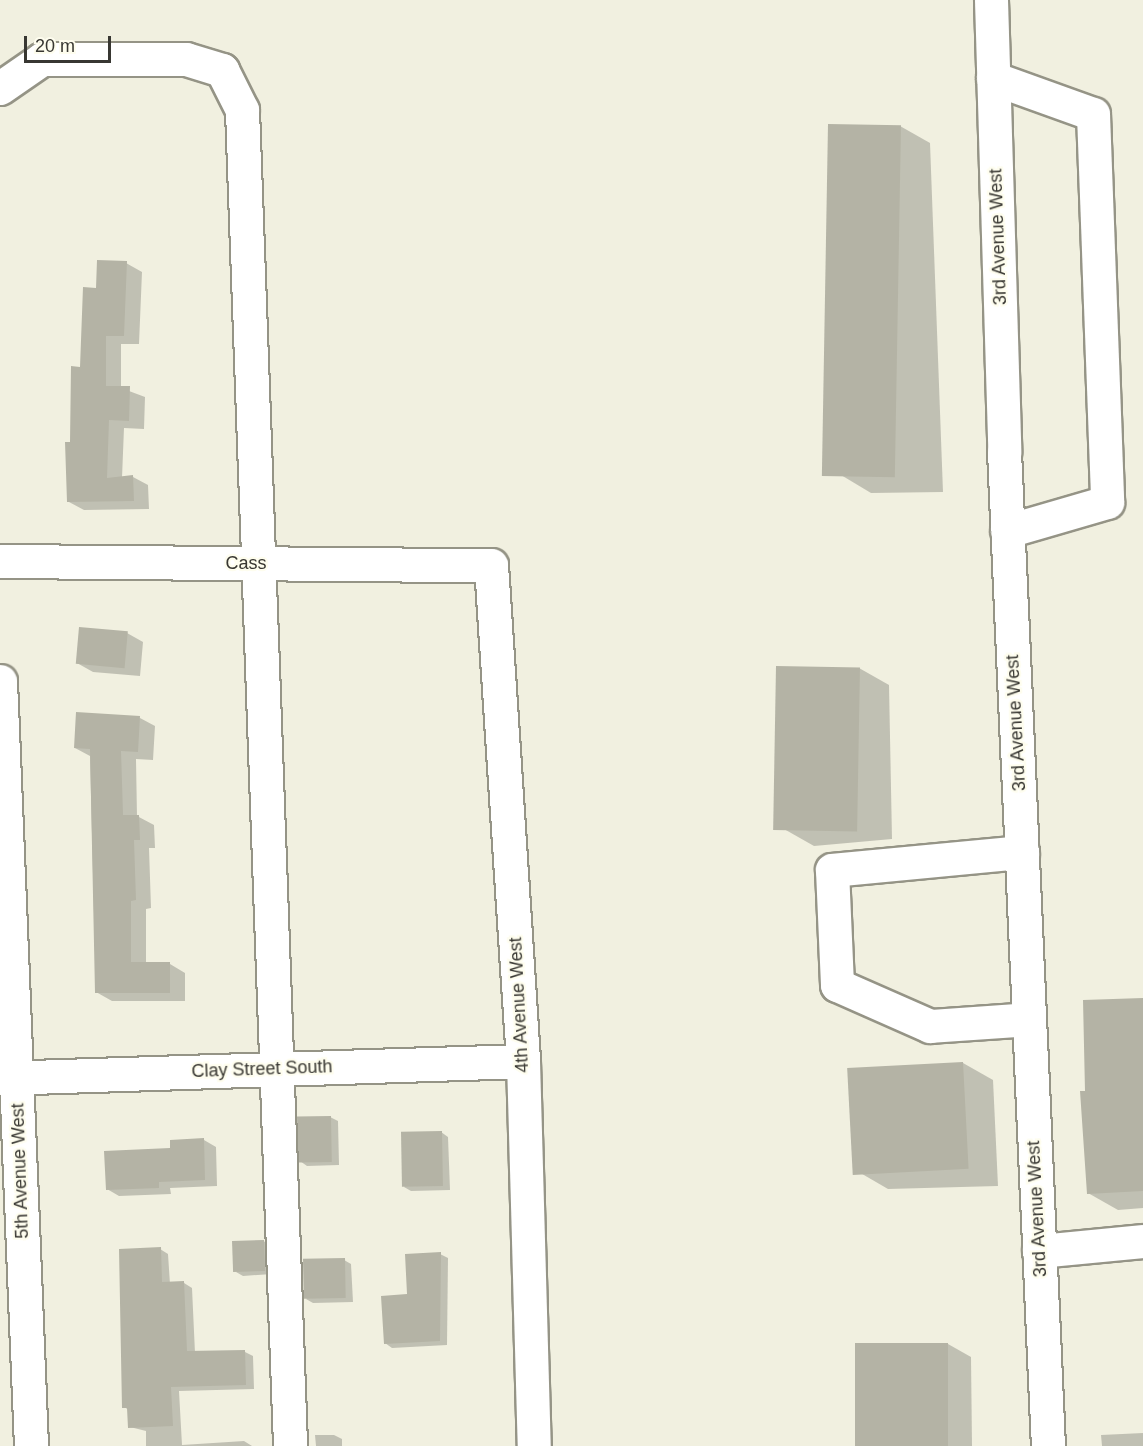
<!DOCTYPE html>
<html>
<head>
<meta charset="utf-8">
<style>
  body { margin:0 }
  #map { position:relative; width:1143px; height:1446px; overflow:hidden; background:#f1f0e0; font-family:Helvetica,sans-serif }
  div>[style] { position:absolute }
  [style*='--x'] { left:calc(var(--x)*1px); top:calc(var(--y)*1px); width:calc(var(--w)*1px); rotate:calc(var(--a)*1deg) }
  .shadow>* { inset:0; background:#0003 }
  .building>* { inset:0; background:#b4b3a5; transform-origin:0 0 }
  .roads { filter:drop-shadow(2px 0 #959486) drop-shadow(-2px 0 #959486) drop-shadow(0 2px #959486) drop-shadow(0 -2px #959486) }
  .minor>* { height:33px; margin:-16.5px; padding:0 16.5px; transform-origin:16.5px; border-radius:16.5px; background:#fff }
  span { translate:-50% -50%; white-space:nowrap; text-align:center; line-height:1.15; -webkit-text-stroke:4.5px #fefdee; paint-order:stroke }
  .street-label { font-size:18px; color:#383732 }
  .scale { position:absolute; left:24px; top:36px; width:87px; height:27px; box-sizing:border-box; border:3px solid #383732; border-top:0; padding-left:8px; font-size:18px; line-height:21px; white-space:nowrap; color:#383732; -webkit-text-stroke:4px #fefdee; paint-order:stroke }
</style>
</head>
<body>
<div id="map">
  <div class="shadow">
    <i style="clip-path:polygon(900px 126px,930px 143px,943px 492px,871px 493px,841px 475px)"></i>
    <i style="clip-path:polygon(126px 263px,142px 272px,139px 344px,121px 344px,121px 388px,145px 397px,144px 429px,124px 428px,122px 478px,133px 477px,148px 485px,149px 509px,84px 510px,69px 502px,71px 443px,82px 368px,97px 289px)"></i>
    <i style="clip-path:polygon(127px 633px,143px 642px,140px 676px,93px 672px,77px 663px)"></i>
    <i style="clip-path:polygon(859px 668px,889px 685px,892px 839px,814px 846px,784px 829px)"></i>
    <i style="clip-path:polygon(140px 718px,155px 726px,153px 760px,136px 759px,137px 816px,154px 825px,155px 848px,149px 848px,151px 908px,146px 909px,146px 964px,170px 964px,185px 973px,185px 1001px,112px 1001px,96px 992px,90px 756px,75px 748px)"></i>
    <i style="clip-path:polygon(1143px 1000px,1143px 1208px,1118px 1210px,1088px 1193px,1087px 1093px)"></i>
    <i style="clip-path:polygon(963px 1063px,993px 1080px,998px 1186px,888px 1189px,857px 1171px)"></i>
    <i style="clip-path:polygon(330px 1117px,338px 1121px,339px 1165px,307px 1166px,300px 1161px)"></i>
    <i style="clip-path:polygon(441px 1132px,448px 1137px,450px 1190px,411px 1191px,404px 1187px)"></i>
    <i style="clip-path:polygon(204px 1140px,216px 1147px,217px 1186px,170px 1188px,171px 1194px,119px 1196px,107px 1189px,172px 1149px)"></i>
    <i style="clip-path:polygon(263px 1241px,271px 1245px,272px 1274px,243px 1276px,236px 1272px)"></i>
    <i style="clip-path:polygon(160px 1249px,168px 1254px,170px 1284px,184px 1283px,192px 1288px,195px 1353px,245px 1352px,253px 1356px,254px 1389px,179px 1391px,182px 1445px,244px 1441px,252px 1446px,146px 1446px,146px 1431px,130px 1427px,129px 1410px,124px 1407px)"></i>
    <i style="clip-path:polygon(440px 1254px,448px 1258px,447px 1345px,392px 1348px,385px 1343px)"></i>
    <i style="clip-path:polygon(344px 1260px,351px 1264px,353px 1302px,313px 1303px,306px 1299px)"></i>
    <i style="clip-path:polygon(948px 1344px,971px 1357px,972px 1446px,861px 1446px)"></i>
    <i style="clip-path:polygon(1143px 1433px,1143px 1446px,1102px 1446px,1101px 1435px)"></i>
    <i style="clip-path:polygon(315px 1435px,334px 1435px,342px 1439px,342px 1446px,316px 1446px)"></i>
  </div>
  <div class="building">
    <i style="left:828px;top:124px;width:73px;height:352px;rotate:1deg"></i>
    <i style="clip-path:polygon(97px 260px,127px 261px,124px 336px,106px 336px,106px 386px,130px 386px,129px 421px,109px 420px,107px 478px,133px 475px,134px 501px,67px 502px,65px 442px,70px 442px,71px 366px,80px 367px,83px 287px,96px 288px)"></i>
    <i style="left:79px;top:627px;width:49px;height:37px;rotate:5deg"></i>
    <i style="left:776px;top:666px;width:84px;height:164px;rotate:1deg"></i>
    <i style="clip-path:polygon(76px 712px,140px 716px,138px 752px,121px 751px,123px 815px,139px 815px,140px 840px,134px 840px,136px 900px,131px 901px,131px 962px,170px 962px,170px 993px,95px 993px,90px 749px,74px 748px)"></i>
    <i style="clip-path:polygon(1143px 998px,1143px 1191px,1087px 1194px,1080px 1091px,1085px 1091px,1083px 1000px)"></i>
    <i style="left:963px;top:1062px;width:107px;height:116px;rotate:87deg"></i>
    <i style="left:331px;top:1116px;width:46px;height:34px;rotate:89deg"></i>
    <i style="left:442px;top:1131px;width:55px;height:41px;rotate:89deg"></i>
    <i style="clip-path:polygon(204px 1138px,205px 1180px,159px 1182px,159px 1188px,106px 1190px,104px 1151px,170px 1148px,170px 1140px)"></i>
    <i style="left:264px;top:1240px;width:31px;height:32px;rotate:88deg"></i>
    <i style="clip-path:polygon(161px 1247px,162px 1282px,184px 1281px,187px 1351px,245px 1350px,246px 1385px,171px 1387px,173px 1426px,128px 1428px,127px 1408px,122px 1408px,119px 1249px)"></i>
    <i style="clip-path:polygon(441px 1252px,440px 1341px,384px 1344px,381px 1296px,407px 1294px,405px 1254px)"></i>
    <i style="left:345px;top:1258px;width:40px;height:42px;rotate:89deg"></i>
    <i style="left:855px;top:1343px;width:93px;height:103px"></i>
  </div>
  <div class="roads">
    <div class="minor">
      <i style="--x:991;--y:0;--w:451;--a:88.3"></i>
      <i style="--x:1004;--y:451;--w:996;--a:87.47"></i>
      <i style="--x:993;--y:78;--w:106;--a:19.8"></i>
      <i style="--x:1093;--y:114;--w:388;--a:87.9"></i>
      <i style="--x:1107;--y:502;--w:104;--a:163.8"></i>
      <i style="--x:0;--y:88;--w:51;--a:-34.6"></i>
      <i style="--x:42;--y:59;--w:144;--a:0"></i>
      <i style="--x:186;--y:59;--w:38;--a:17"></i>
      <i style="--x:222;--y:70;--w:45;--a:63.4"></i>
      <i style="--x:242;--y:110;--w:1337;--a:87.94"></i>
      <i style="--x:0;--y:561;--w:491;--a:0.5"></i>
      <i style="--x:491;--y:565;--w:497;--a:86.3"></i>
      <i style="--x:523;--y:1061;--w:385;--a:88.4"></i>
      <i style="--x:0;--y:681;--w:766;--a:87.68"></i>
      <i style="--x:1022;--y:852;--w:191;--a:174.6"></i>
      <i style="--x:832;--y:870;--w:115;--a:87.5"></i>
      <i style="--x:837;--y:985;--w:102;--a:23.8"></i>
      <i style="--x:930;--y:1026;--w:99;--a:-4"></i>
      <i style="--x:0;--y:1078;--w:523;--a:-1.86"></i>
      <i style="--x:1039;--y:1251;--w:104;--a:-5.5"></i>
    </div>
  </div>
  <div class="street-label">
    <span style="left:998px;top:237px;rotate:-92deg">3rd Avenue West</span>
    <span style="left:246px;top:563px">Cass</span>
    <span style="left:1016px;top:723px;rotate:-93deg">3rd Avenue West</span>
    <span style="left:519px;top:1005px;rotate:-93deg">4th Avenue West</span>
    <span style="left:262px;top:1069px;rotate:-2deg">Clay Street South</span>
    <span style="left:20px;top:1171px;rotate:-92deg">5th Avenue West</span>
    <span style="left:1037px;top:1209px;rotate:-93deg">3rd Avenue West</span>
  </div>
  <div class="scale">20 m</div>
</div>
</body>
</html>
